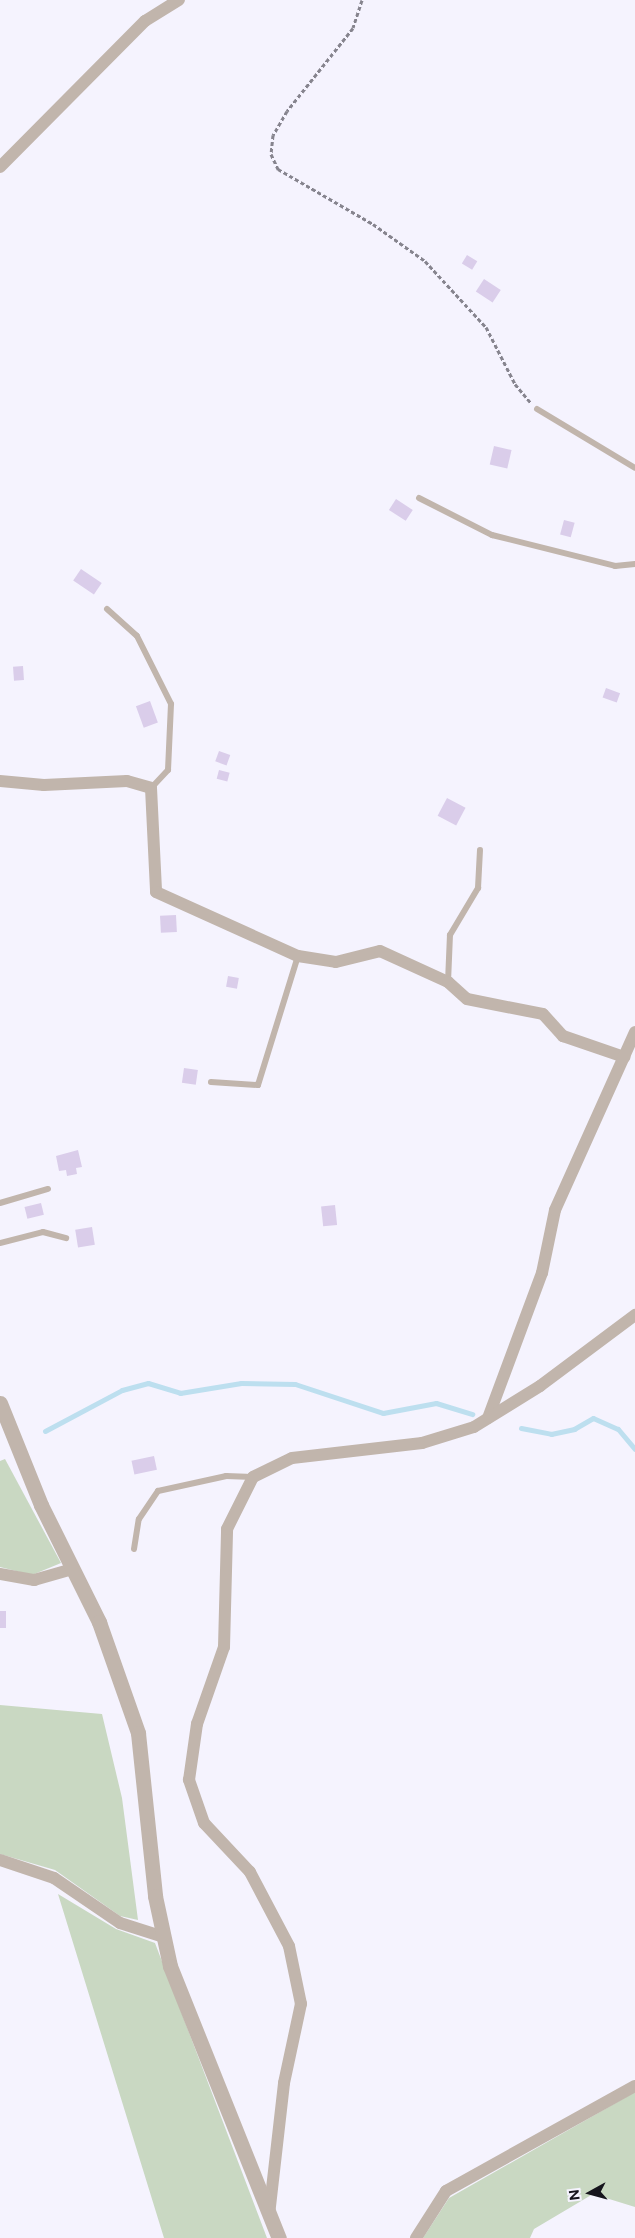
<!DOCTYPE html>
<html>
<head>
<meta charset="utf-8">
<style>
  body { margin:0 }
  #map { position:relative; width:635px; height:2238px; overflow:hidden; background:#f5f3fe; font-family:Figtree,sans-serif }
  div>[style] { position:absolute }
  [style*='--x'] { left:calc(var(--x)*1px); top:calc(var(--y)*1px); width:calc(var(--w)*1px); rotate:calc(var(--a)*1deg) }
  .green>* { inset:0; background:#c9d8c2 }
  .stream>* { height:5px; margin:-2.5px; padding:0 2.5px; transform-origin:2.5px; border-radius:2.5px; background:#bddfef }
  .building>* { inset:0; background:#dacdea; transform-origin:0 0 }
  .path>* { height:3px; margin-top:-1.5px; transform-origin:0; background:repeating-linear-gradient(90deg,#86848e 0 4px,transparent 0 6.5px) }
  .service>* { height:6px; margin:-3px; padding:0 3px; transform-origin:3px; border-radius:3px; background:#c1b5ac }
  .minor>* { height:12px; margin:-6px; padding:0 6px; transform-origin:6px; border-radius:6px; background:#c1b5ac }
  .tertiary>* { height:15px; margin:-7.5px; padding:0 7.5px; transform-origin:7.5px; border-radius:7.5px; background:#c1b5ac }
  span { translate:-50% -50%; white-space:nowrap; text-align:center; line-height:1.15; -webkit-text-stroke:4px #f5f3fe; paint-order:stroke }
  .north { position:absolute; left:565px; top:2168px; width:50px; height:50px; -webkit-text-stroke:4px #f5f3fe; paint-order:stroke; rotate:263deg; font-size:14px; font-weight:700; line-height:20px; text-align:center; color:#16141d }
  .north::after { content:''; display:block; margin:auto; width:18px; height:22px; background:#16141d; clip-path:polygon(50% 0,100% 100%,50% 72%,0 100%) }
</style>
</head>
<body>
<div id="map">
  <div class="green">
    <i style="clip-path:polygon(5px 1459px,61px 1563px,32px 1575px,0 1567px,0 1461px)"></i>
    <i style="clip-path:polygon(0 1705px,102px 1714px,122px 1798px,138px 1920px,120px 1916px,55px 1870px,0 1854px)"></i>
    <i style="clip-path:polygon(58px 1894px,116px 1929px,155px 1943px,267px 2238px,164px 2238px)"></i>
    <i style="clip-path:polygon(635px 2092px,635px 2207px,593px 2194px,534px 2229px,530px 2238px,423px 2238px,449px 2198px)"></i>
  </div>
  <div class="stream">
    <i style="--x:521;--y:1428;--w:31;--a:11"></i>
    <i style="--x:551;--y:1434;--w:24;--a:-12"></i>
    <i style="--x:574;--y:1429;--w:22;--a:-30"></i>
    <i style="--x:593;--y:1418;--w:27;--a:24"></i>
    <i style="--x:618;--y:1429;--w:26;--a:50"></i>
    <i style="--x:45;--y:1431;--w:87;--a:-28"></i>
    <i style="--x:122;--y:1390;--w:27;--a:-15"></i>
    <i style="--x:148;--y:1383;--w:34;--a:17"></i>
    <i style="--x:180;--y:1393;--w:62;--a:-9.3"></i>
    <i style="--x:241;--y:1383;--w:54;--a:1.1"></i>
    <i style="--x:295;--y:1384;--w:93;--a:18.2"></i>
    <i style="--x:383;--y:1413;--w:54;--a:-10.7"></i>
    <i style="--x:436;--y:1403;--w:38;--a:17"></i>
  </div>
  <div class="building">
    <i style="left:467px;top:255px;width:12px;height:10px;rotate:31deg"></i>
    <i style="left:484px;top:279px;width:20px;height:15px;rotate:33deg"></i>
    <i style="left:494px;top:446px;width:18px;height:19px;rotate:13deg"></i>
    <i style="left:396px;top:499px;width:20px;height:13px;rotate:33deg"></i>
    <i style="left:564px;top:520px;width:11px;height:15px;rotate:15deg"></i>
    <i style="left:81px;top:569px;width:25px;height:14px;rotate:34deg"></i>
    <i style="left:23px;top:666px;width:14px;height:10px;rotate:86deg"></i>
    <i style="left:606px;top:688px;width:15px;height:10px;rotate:20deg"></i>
    <i style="left:150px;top:701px;width:23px;height:15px;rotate:70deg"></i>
    <i style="left:219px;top:751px;width:12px;height:11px;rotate:20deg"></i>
    <i style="left:219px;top:770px;width:11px;height:9px;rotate:15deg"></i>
    <i style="left:447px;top:798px;width:21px;height:20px;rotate:28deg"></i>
    <i style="left:176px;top:915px;width:17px;height:16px;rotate:87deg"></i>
    <i style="left:228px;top:976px;width:11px;height:11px;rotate:10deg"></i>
    <i style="left:184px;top:1068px;width:14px;height:15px;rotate:8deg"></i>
    <i style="clip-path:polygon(78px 1150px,82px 1167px,76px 1168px,77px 1174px,67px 1176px,66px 1170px,59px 1171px,56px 1156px)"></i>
    <i style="left:41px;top:1203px;width:12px;height:17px;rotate:76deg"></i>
    <i style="left:335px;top:1205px;width:20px;height:14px;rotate:84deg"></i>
    <i style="left:92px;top:1227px;width:18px;height:17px;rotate:81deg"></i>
    <i style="left:154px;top:1456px;width:14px;height:23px;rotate:78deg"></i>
    <i style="left:0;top:1611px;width:6px;height:17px"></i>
  </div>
  <div class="path">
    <i style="--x:362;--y:0;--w:29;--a:108"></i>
    <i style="--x:353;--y:28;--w:106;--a:128.5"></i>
    <i style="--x:287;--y:111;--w:28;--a:120"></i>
    <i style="--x:273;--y:135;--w:19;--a:96"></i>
    <i style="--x:271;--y:154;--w:17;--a:65"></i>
    <i style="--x:278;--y:169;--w:110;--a:30.1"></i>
    <i style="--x:373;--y:224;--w:64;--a:35.4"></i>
    <i style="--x:425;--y:261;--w:90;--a:47.3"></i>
    <i style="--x:486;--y:327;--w:64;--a:63"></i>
    <i style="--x:515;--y:384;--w:25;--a:50"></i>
  </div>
  <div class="service">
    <i style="--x:537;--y:409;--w:114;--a:31"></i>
    <i style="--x:419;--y:498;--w:82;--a:26.9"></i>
    <i style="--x:492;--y:535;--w:127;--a:14.1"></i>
    <i style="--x:615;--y:566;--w:20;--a:-6"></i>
    <i style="--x:107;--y:609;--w:40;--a:42"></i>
    <i style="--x:137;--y:636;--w:76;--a:63.4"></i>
    <i style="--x:171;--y:704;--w:66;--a:92.6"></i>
    <i style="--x:168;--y:770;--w:25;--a:133"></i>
    <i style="--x:448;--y:982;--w:47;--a:-87.6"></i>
    <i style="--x:450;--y:935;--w:55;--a:-59.2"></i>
    <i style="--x:478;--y:888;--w:38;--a:-87"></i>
    <i style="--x:211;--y:1082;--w:47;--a:3.7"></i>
    <i style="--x:258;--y:1085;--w:135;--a:-72.8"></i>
    <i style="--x:0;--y:1203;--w:50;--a:-16.3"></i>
    <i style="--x:0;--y:1243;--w:44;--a:-14.3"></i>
    <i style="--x:43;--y:1232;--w:24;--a:15"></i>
    <i style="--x:134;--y:1549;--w:30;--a:-81"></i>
    <i style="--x:139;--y:1519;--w:34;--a:-56"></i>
    <i style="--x:158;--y:1491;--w:70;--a:-12.4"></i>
    <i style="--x:226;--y:1476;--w:27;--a:2"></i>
  </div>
  <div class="minor">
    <i style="--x:0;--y:167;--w:206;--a:-45.2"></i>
    <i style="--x:145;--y:21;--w:40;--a:-32"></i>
    <i style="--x:0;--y:781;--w:44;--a:5.2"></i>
    <i style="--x:44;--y:785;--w:83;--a:-2.8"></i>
    <i style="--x:127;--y:781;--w:25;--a:16"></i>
    <i style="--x:151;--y:788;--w:104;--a:87.2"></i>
    <i style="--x:156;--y:892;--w:156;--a:24.3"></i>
    <i style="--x:298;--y:956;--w:38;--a:9"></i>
    <i style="--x:336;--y:962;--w:45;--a:-14"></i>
    <i style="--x:380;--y:951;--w:75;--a:24.5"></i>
    <i style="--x:448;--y:982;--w:25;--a:42"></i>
    <i style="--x:467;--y:999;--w:77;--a:11.2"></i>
    <i style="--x:543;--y:1014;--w:30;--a:48"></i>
    <i style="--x:563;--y:1036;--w:65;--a:19"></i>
    <i style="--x:488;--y:1418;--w:155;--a:-69.6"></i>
    <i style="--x:542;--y:1273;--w:64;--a:-78.3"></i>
    <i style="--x:555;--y:1210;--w:195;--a:-65.8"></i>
    <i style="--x:0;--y:1574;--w:35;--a:10"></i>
    <i style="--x:34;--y:1580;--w:41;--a:-15.8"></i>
    <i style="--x:0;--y:1860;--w:57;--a:18.4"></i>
    <i style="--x:54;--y:1878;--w:80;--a:34.3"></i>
    <i style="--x:120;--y:1923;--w:46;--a:17.7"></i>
    <i style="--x:269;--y:2215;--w:133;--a:-83.5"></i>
    <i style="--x:284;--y:2083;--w:81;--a:-77.9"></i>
    <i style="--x:301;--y:2004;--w:59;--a:-101.7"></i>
    <i style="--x:289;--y:1946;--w:84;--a:-117.8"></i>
    <i style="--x:250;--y:1872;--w:67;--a:-133.2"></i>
    <i style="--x:204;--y:1823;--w:46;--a:-109.2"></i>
    <i style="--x:189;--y:1780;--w:57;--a:-81.9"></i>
    <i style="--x:197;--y:1724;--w:82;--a:-70.7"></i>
    <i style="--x:224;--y:1647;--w:118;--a:-88.5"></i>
    <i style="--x:227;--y:1529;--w:58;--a:-63.4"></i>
    <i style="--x:253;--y:1477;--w:43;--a:-26"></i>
    <i style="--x:292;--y:1458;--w:131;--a:-6.6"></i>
    <i style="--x:422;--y:1443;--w:54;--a:-17.1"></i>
    <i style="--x:474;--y:1427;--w:78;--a:-31.8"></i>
    <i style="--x:540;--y:1386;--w:119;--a:-36.8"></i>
    <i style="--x:416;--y:2238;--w:56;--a:-57.4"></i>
    <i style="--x:446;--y:2191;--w:216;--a:-29.1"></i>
  </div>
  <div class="tertiary">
    <i style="--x:0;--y:1403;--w:110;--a:68.1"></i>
    <i style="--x:41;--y:1505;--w:131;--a:63.6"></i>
    <i style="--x:99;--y:1622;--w:118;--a:70.6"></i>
    <i style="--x:138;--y:1733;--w:164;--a:84"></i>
    <i style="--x:155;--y:1896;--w:72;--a:77.9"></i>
    <i style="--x:170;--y:1966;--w:293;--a:68.2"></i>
  </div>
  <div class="north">N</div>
</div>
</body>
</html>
